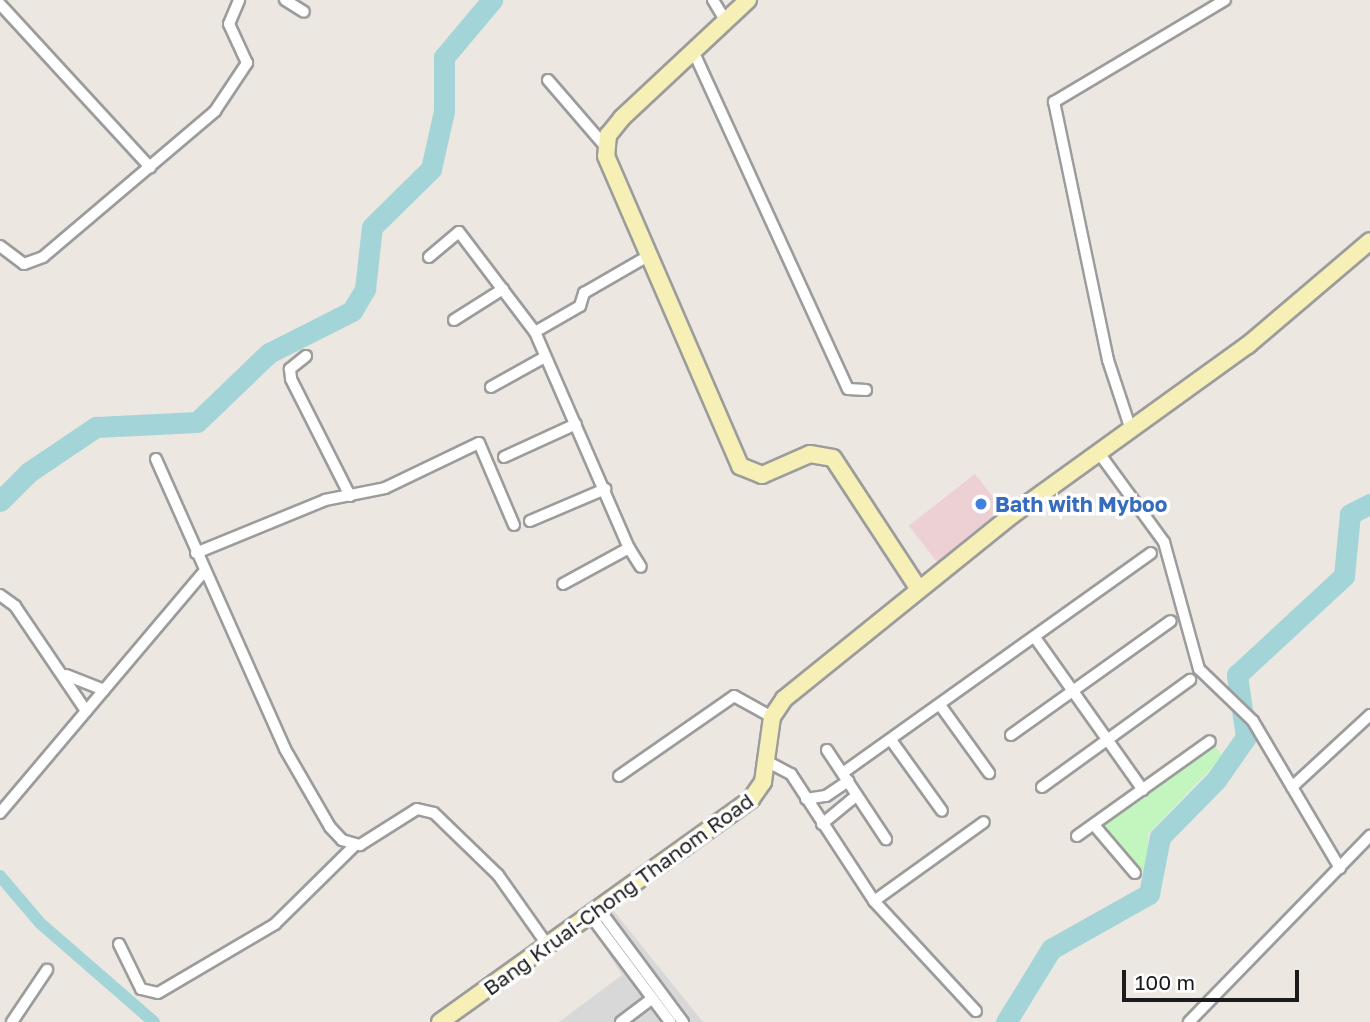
<!DOCTYPE html>
<html>
<head>
<meta charset="utf-8">
<style>
  body { margin:0 }
  #map { position:relative; width:1370px; height:1022px; overflow:hidden; background:#ece7e1; font-family:"Golos Text",sans-serif }
  div>[style] { position:absolute }
  [style*='--x'] { left:calc(var(--x)*1px); top:calc(var(--y)*1px); width:calc(var(--w)*1px); rotate:calc(var(--a)*1deg) }
  .residential>* { inset:0; background:#d9d8d8 }
  .commercial>* { inset:0; background:#edd0d3; transform-origin:0 0 }
  .park>* { inset:0; background:#c2f6be }
  .canal>* { height:12px; margin:-6px; padding:0 6px; transform-origin:6px; border-radius:6px; background:#a3d5d8 }
  .river>* { height:21px; margin:-10.5px; padding:0 10.5px; transform-origin:10.5px; border-radius:10.5px; background:#a3d5d8 }
  .roads { filter:drop-shadow(2px 0 #9c9c9c) drop-shadow(-2px 0 #9c9c9c) drop-shadow(0 2px #9c9c9c) drop-shadow(0 -2px #9c9c9c) }
  .street>* { height:10px; margin:-5px; padding:0 5px; transform-origin:5px; border-radius:5px; background:#fff }
  .secondary>* { height:16px; margin:-8px; padding:0 8px; transform-origin:8px; border-radius:8px; background:#f6efb6 }
  .dots>* { width:19px; height:19px; translate:-50% -50%; box-sizing:border-box; border:4px solid #fff; border-radius:50% }
  span { translate:-50% -50%; white-space:nowrap; text-align:center; line-height:1.15; -webkit-text-stroke:7px #fff; paint-order:stroke }
  .shop-label { font-size:21px; color:#366cbe; font-weight:700 }
  .left { translate:0 -50%; text-align:left }
  .street-label { font-size:21px; color:#1b1b1b }
  .scale { position:absolute; left:1122px; top:970px; width:177px; height:32px; box-sizing:border-box; border:4px solid #1b1b1b; border-top:0; padding-left:9px; font-size:21px; line-height:24px; white-space:nowrap; color:#1b1b1b; -webkit-text-stroke:5px #fff; paint-order:stroke }
</style>
</head>
<body>
<div id="map">
  <div class="residential">
    <i style="clip-path:polygon(613px 910px,703px 1022px,559px 1022px,622px 975px,591px 926px)"></i>
  </div>
  <div class="commercial">
    <i style="left:975px;top:474px;width:50px;height:84px;rotate:52deg"></i>
  </div>
  <div class="park">
    <i style="clip-path:polygon(1210px 741px,1223px 756px,1148px 834px,1149px 862px,1143px 870px,1091px 821px)"></i>
  </div>
  <div class="canal">
    <i style="--x:0;--y:876;--w:62;--a:49.6"></i>
    <i style="--x:40;--y:923;--w:151;--a:41"></i>
  </div>
  <div class="river">
    <i style="--x:0;--y:501;--w:41;--a:-45"></i>
    <i style="--x:29;--y:472;--w:81;--a:-33.9"></i>
    <i style="--x:96;--y:427;--w:101;--a:-2.8"></i>
    <i style="--x:197;--y:422;--w:100;--a:-43.8"></i>
    <i style="--x:269;--y:353;--w:93;--a:-26.8"></i>
    <i style="--x:352;--y:311;--w:26;--a:-59"></i>
    <i style="--x:365;--y:289;--w:62;--a:-83.6"></i>
    <i style="--x:372;--y:227;--w:83;--a:-44.5"></i>
    <i style="--x:431;--y:169;--w:59;--a:-77.4"></i>
    <i style="--x:444;--y:111;--w:54;--a:-90"></i>
    <i style="--x:444;--y:57;--w:75;--a:-49.9"></i>
    <i style="--x:1006;--y:1022;--w:86;--a:-58.3"></i>
    <i style="--x:1051;--y:949;--w:112;--a:-29.3"></i>
    <i style="--x:1149;--y:894;--w:58;--a:-79.1"></i>
    <i style="--x:1160;--y:837;--w:80;--a:-45.5"></i>
    <i style="--x:1216;--y:780;--w:52;--a:-55.1"></i>
    <i style="--x:1246;--y:737;--w:63;--a:-98.3"></i>
    <i style="--x:1237;--y:675;--w:146;--a:-42.8"></i>
    <i style="--x:1344;--y:576;--w:62;--a:-84.5"></i>
    <i style="--x:1350;--y:514;--w:22;--a:-27"></i>
  </div>
  <div class="roads">
    <div class="street">
      <i style="--x:285;--y:0;--w:22;--a:32"></i>
      <i style="--x:713;--y:0;--w:27;--a:59"></i>
      <i style="--x:0;--y:4;--w:222;--a:47.4"></i>
      <i style="--x:695;--y:55;--w:367;--a:65.4"></i>
      <i style="--x:848;--y:389;--w:18;--a:3"></i>
      <i style="--x:548;--y:80;--w:87;--a:49.2"></i>
      <i style="--x:0;--y:246;--w:30;--a:37"></i>
      <i style="--x:24;--y:264;--w:20;--a:-20"></i>
      <i style="--x:43;--y:257;--w:226;--a:-40.3"></i>
      <i style="--x:215;--y:111;--w:58;--a:-56.3"></i>
      <i style="--x:247;--y:63;--w:43;--a:-114.8"></i>
      <i style="--x:229;--y:24;--w:26;--a:-67"></i>
      <i style="--x:429;--y:257;--w:39;--a:-40"></i>
      <i style="--x:459;--y:232;--w:126;--a:52.8"></i>
      <i style="--x:535;--y:332;--w:52;--a:-30"></i>
      <i style="--x:580;--y:306;--w:14;--a:-73"></i>
      <i style="--x:584;--y:293;--w:74;--a:-30"></i>
      <i style="--x:454;--y:320;--w:58;--a:-32.3"></i>
      <i style="--x:535;--y:332;--w:236;--a:66.5"></i>
      <i style="--x:629;--y:548;--w:75;--a:151.4"></i>
      <i style="--x:306;--y:356;--w:21;--a:141"></i>
      <i style="--x:290;--y:369;--w:10;--a:84"></i>
      <i style="--x:291;--y:379;--w:131;--a:63.2"></i>
      <i style="--x:491;--y:387;--w:62;--a:-29.1"></i>
      <i style="--x:1131;--y:430;--w:74;--a:-108.2"></i>
      <i style="--x:1108;--y:360;--w:264;--a:-101.8"></i>
      <i style="--x:1054;--y:102;--w:199;--a:-30.8"></i>
      <i style="--x:1099;--y:453;--w:110;--a:53.9"></i>
      <i style="--x:1164;--y:542;--w:132;--a:74.6"></i>
      <i style="--x:1199;--y:669;--w:75;--a:43.9"></i>
      <i style="--x:1253;--y:721;--w:171;--a:59.4"></i>
      <i style="--x:504;--y:457;--w:79;--a:-24.6"></i>
      <i style="--x:156;--y:459;--w:317;--a:66"></i>
      <i style="--x:285;--y:749;--w:90;--a:60"></i>
      <i style="--x:330;--y:827;--w:18;--a:47"></i>
      <i style="--x:342;--y:840;--w:19;--a:16"></i>
      <i style="--x:360;--y:845;--w:67;--a:-32.3"></i>
      <i style="--x:417;--y:809;--w:17;--a:13"></i>
      <i style="--x:434;--y:813;--w:89;--a:44.1"></i>
      <i style="--x:498;--y:875;--w:87;--a:54.8"></i>
      <i style="--x:530;--y:521;--w:82;--a:-23.1"></i>
      <i style="--x:629;--y:548;--w:22;--a:58"></i>
      <i style="--x:196;--y:553;--w:139;--a:-22.3"></i>
      <i style="--x:325;--y:500;--w:61;--a:-11.3"></i>
      <i style="--x:385;--y:488;--w:104;--a:-25.6"></i>
      <i style="--x:479;--y:443;--w:89;--a:66.9"></i>
      <i style="--x:0;--y:595;--w:19;--a:36"></i>
      <i style="--x:15;--y:606;--w:127;--a:55.9"></i>
      <i style="--x:1036;--y:639;--w:185;--a:54.7"></i>
      <i style="--x:66;--y:675;--w:41;--a:21.5"></i>
      <i style="--x:940;--y:705;--w:84;--a:54.2"></i>
      <i style="--x:1011;--y:735;--w:196;--a:-35.5"></i>
      <i style="--x:891;--y:740;--w:87;--a:54.3"></i>
      <i style="--x:827;--y:750;--w:107;--a:56.5"></i>
      <i style="--x:768;--y:762;--w:26;--a:28"></i>
      <i style="--x:791;--y:774;--w:152;--a:56.8"></i>
      <i style="--x:874;--y:901;--w:150;--a:47.2"></i>
      <i style="--x:844;--y:772;--w:377;--a:-35.5"></i>
      <i style="--x:619;--y:776;--w:140;--a:-34.8"></i>
      <i style="--x:734;--y:696;--w:43;--a:28.9"></i>
      <i style="--x:1042;--y:787;--w:183;--a:-35.9"></i>
      <i style="--x:1292;--y:787;--w:106;--a:-42.7"></i>
      <i style="--x:806;--y:799;--w:20;--a:-9"></i>
      <i style="--x:826;--y:796;--w:27;--a:-34"></i>
      <i style="--x:0;--y:813;--w:314;--a:-49.8"></i>
      <i style="--x:822;--y:824;--w:45;--a:-39.6"></i>
      <i style="--x:1094;--y:825;--w:63;--a:49.5"></i>
      <i style="--x:1077;--y:836;--w:163;--a:-35.5"></i>
      <i style="--x:874;--y:901;--w:135;--a:-35.7"></i>
      <i style="--x:599;--y:909;--w:141;--a:53.4"></i>
      <i style="--x:590;--y:915;--w:134;--a:53.2"></i>
      <i style="--x:119;--y:944;--w:50;--a:63.9"></i>
      <i style="--x:141;--y:989;--w:17;--a:13"></i>
      <i style="--x:158;--y:993;--w:136;--a:-30.5"></i>
      <i style="--x:275;--y:924;--w:112;--a:-44.6"></i>
      <i style="--x:12;--y:1022;--w:63;--a:-56.1"></i>
      <i style="--x:621;--y:1022;--w:39;--a:-37"></i>
      <i style="--x:1189;--y:1022;--w:260;--a:-45.8"></i>
    </div>
    <div class="secondary">
      <i style="--x:748;--y:0;--w:173;--a:136.9"></i>
      <i style="--x:622;--y:118;--w:22;--a:129"></i>
      <i style="--x:608;--y:135;--w:21;--a:95"></i>
      <i style="--x:606;--y:156;--w:338;--a:66.6"></i>
      <i style="--x:740;--y:466;--w:24;--a:22"></i>
      <i style="--x:762;--y:475;--w:52;--a:-23.6"></i>
      <i style="--x:810;--y:454;--w:23;--a:10"></i>
      <i style="--x:833;--y:458;--w:155;--a:56.8"></i>
      <i style="--x:440;--y:1022;--w:383;--a:-35.6"></i>
      <i style="--x:751;--y:799;--w:21;--a:-55"></i>
      <i style="--x:763;--y:782;--w:66;--a:-82.1"></i>
      <i style="--x:772;--y:717;--w:22;--a:-56"></i>
      <i style="--x:784;--y:699;--w:293;--a:-38.9"></i>
      <i style="--x:1012;--y:515;--w:291;--a:-35.8"></i>
      <i style="--x:1248;--y:345;--w:160;--a:-40.4"></i>
    </div>
  </div>
  <div class="dots">
    <i style="left:981px;top:504px;background:#3f7fe0"></i>
  </div>
  <div class="shop-label">
    <span class="left" style="left:995px;top:504px">Bath with Myboo</span>
  </div>
  <div class="street-label">
    <span style="left:618px;top:894px;rotate:-36deg">Bang Kruai-Chong Thanom Road</span>
  </div>
  <div class="scale">100 m</div>
</div>
</body>
</html>
